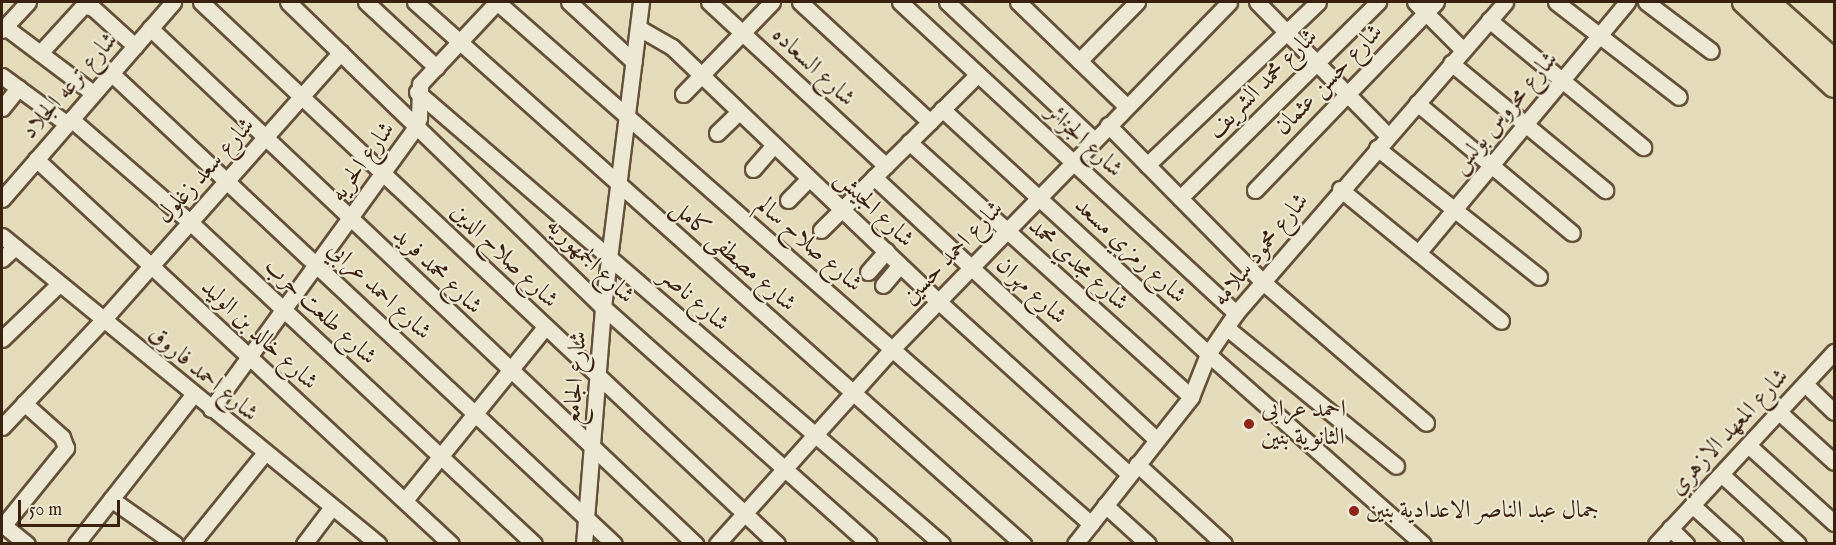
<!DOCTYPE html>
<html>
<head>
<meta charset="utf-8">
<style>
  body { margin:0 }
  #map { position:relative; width:1836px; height:545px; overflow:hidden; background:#e4dbbb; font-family:"IM FELL English",Amiri,serif }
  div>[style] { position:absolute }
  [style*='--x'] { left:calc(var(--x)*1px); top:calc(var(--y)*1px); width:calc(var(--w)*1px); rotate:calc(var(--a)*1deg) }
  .roads { filter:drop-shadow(2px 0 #645038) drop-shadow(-2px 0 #645038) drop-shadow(0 2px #645038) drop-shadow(0 -2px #645038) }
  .minor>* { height:15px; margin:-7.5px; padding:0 7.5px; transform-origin:7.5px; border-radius:7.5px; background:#ede8d3 }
  .primary>* { height:22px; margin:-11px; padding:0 11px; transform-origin:11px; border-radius:11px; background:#e4dbbb }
  .dots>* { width:16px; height:16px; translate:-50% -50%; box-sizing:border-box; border:3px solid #ede8d3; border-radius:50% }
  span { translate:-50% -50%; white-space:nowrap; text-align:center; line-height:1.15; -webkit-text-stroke:4.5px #ede8d3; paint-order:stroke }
  .street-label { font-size:24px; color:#3a210d }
  .poi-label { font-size:24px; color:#3a210d }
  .left { translate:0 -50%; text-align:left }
  .frame { position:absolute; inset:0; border:3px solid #3a210d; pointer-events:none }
  .scale { position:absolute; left:18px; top:500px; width:102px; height:27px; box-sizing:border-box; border:3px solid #3a210d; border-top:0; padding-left:8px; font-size:18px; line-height:21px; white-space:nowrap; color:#3a210d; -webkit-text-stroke:4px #ede8d3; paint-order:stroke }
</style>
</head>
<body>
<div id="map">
  <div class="roads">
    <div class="minor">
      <i style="--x:201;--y:2;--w:791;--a:43.26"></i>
      <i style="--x:288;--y:2;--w:438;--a:44.1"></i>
      <i style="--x:603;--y:307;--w:356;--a:41.7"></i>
      <i style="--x:366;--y:2;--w:96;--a:42.9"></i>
      <i style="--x:415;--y:2;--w:815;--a:41.72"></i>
      <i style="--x:497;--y:2;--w:791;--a:41.31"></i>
      <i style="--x:569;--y:2;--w:88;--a:42.7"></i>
      <i style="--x:709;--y:2;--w:241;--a:42.8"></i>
      <i style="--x:800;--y:2;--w:177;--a:42.7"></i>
      <i style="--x:900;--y:2;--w:458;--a:42.8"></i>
      <i style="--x:947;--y:2;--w:202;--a:43.2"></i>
      <i style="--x:1018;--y:2;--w:150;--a:43.9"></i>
      <i style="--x:1257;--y:2;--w:187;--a:45.6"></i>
      <i style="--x:1415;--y:2;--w:66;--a:45"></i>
      <i style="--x:1556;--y:2;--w:155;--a:37.7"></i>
      <i style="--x:1646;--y:2;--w:81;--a:37"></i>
      <i style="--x:1489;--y:20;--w:200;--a:39.5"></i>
      <i style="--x:4;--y:26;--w:111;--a:37"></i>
      <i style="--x:150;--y:28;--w:751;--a:43.43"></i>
      <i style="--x:639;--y:28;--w:38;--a:30"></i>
      <i style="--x:672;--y:47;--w:368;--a:43.7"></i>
      <i style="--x:938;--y:301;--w:258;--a:42.2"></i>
      <i style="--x:2;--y:30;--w:38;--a:-47"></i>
      <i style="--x:40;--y:53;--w:65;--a:-47.5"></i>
      <i style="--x:84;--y:5;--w:9;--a:18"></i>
      <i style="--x:93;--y:8;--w:57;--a:42.1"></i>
      <i style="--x:1079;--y:61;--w:83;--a:-45.5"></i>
      <i style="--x:1451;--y:63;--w:200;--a:39.5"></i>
      <i style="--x:111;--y:73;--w:689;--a:43.12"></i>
      <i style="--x:2;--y:76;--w:81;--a:36.4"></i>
      <i style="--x:417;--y:92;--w:693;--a:40.73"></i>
      <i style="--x:683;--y:94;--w:128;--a:-45.9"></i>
      <i style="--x:1417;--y:103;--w:202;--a:40"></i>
      <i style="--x:2;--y:108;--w:26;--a:-51"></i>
      <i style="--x:942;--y:109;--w:362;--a:42.6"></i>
      <i style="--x:1208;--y:354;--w:287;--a:41.5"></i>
      <i style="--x:71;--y:119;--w:157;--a:40.9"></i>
      <i style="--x:190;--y:222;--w:471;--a:43.1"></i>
      <i style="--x:1108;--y:125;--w:222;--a:45.4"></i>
      <i style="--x:1264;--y:283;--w:214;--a:40.8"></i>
      <i style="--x:717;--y:133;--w:30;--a:-44"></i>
      <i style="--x:909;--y:142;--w:380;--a:42.1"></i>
      <i style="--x:1377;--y:148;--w:207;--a:38.5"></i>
      <i style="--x:36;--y:159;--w:566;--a:42.85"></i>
      <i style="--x:1147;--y:165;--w:236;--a:-43.6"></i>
      <i style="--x:753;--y:169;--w:32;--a:-49"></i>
      <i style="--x:874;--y:177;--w:385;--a:42.9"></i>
      <i style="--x:1340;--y:189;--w:208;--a:39.3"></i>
      <i style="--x:1255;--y:190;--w:261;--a:-46.1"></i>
      <i style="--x:1180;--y:198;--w:279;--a:-44.7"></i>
      <i style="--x:2;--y:199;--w:261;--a:-49"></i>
      <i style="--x:788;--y:200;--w:30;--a:-46"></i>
      <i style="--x:821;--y:230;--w:221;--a:-44.8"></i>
      <i style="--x:2;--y:236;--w:486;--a:39.3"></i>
      <i style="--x:1418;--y:253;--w:327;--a:-50.2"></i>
      <i style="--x:2;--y:259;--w:18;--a:-43"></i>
      <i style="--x:868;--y:272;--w:28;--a:-49"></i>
      <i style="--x:883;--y:285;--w:26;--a:-50"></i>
      <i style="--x:1227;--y:328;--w:218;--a:39.2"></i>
      <i style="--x:2;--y:339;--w:79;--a:-44"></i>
      <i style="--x:1805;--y:384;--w:40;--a:44"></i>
      <i style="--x:211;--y:409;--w:345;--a:-54"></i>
      <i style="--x:414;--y:130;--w:13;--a:-67"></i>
      <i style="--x:419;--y:118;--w:34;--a:-88"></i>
      <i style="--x:420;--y:84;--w:112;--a:-46.8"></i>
      <i style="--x:1779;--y:412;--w:74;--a:42.3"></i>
      <i style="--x:2;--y:427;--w:147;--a:-46.7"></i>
      <i style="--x:103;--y:320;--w:358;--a:-48.4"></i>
      <i style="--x:1748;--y:445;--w:116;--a:42.2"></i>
      <i style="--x:1137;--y:464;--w:118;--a:42.6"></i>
      <i style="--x:1721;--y:474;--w:104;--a:42.3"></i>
      <i style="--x:111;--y:499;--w:78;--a:35.1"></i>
      <i style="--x:405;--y:500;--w:223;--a:-51"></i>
      <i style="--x:1105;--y:505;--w:58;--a:42.2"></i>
      <i style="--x:1692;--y:505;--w:58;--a:42.2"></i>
      <i style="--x:2;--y:524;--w:32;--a:39"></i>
      <i style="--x:2;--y:527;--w:102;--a:-51"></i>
      <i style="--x:66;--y:448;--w:12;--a:-110"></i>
      <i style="--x:62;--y:437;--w:51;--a:-138.2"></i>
      <i style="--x:1670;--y:528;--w:23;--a:45"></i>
      <i style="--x:76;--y:544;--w:189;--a:-51.9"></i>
      <i style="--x:191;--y:544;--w:116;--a:-51"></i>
      <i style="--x:304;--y:544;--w:46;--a:-52.9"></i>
      <i style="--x:584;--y:544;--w:238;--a:-85.4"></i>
      <i style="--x:603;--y:307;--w:307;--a:-82.9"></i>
      <i style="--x:717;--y:544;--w:263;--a:-48.1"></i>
      <i style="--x:893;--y:348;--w:482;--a:-45.8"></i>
      <i style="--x:1075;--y:544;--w:187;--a:-51.7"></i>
      <i style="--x:1191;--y:397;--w:46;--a:-68.4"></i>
      <i style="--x:1208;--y:354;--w:50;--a:-55.7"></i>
      <i style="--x:1236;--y:313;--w:411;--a:-49.1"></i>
      <i style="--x:1656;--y:544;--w:262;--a:-47.2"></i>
    </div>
    <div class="primary">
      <i style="--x:1744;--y:2;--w:123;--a:43"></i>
      <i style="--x:1768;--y:2;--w:89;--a:41.8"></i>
    </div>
  </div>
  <div class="dots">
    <i style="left:1249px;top:424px;background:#8f2418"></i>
    <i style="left:1354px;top:511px;background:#8f2418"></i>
  </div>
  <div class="street-label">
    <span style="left:813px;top:67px;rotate:43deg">شارع السعاده</span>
    <span style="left:1329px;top:80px;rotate:-46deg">شارع حسن عثمان</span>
    <span style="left:1263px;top:84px;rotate:-45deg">شارع محمد الشريف</span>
    <span style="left:70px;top:86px;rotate:-49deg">شارع ترعه الجلاد</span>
    <span style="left:1505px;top:113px;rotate:-50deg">شارع محروس بولس</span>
    <span style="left:1084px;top:141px;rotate:43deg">شارع الجزائر</span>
    <span style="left:363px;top:162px;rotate:-54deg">شارع الحريه</span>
    <span style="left:206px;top:171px;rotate:-48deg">شارع سعد زغلول</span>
    <span style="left:874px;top:209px;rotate:44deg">شارع الجيش</span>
    <span style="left:809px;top:245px;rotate:41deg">شارع صلاح سالم</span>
    <span style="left:1261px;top:250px;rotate:-51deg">شارع محمود سلامه</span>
    <span style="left:1130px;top:251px;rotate:43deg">شارع رمزي مسعد</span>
    <span style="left:953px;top:253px;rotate:-46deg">شارع احمد حسين</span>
    <span style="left:504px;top:256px;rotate:44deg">شارع صلاح الدين</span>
    <span style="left:733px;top:256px;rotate:41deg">شارع مصطفى كامل</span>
    <span style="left:590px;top:261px;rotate:44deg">شارع الجمهوريه</span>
    <span style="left:1078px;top:265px;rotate:42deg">شارع مجدي محمد</span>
    <span style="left:437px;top:271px;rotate:44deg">شارع محمد فريد</span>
    <span style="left:379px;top:291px;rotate:43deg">شارع احمد عرابي</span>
    <span style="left:1031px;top:291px;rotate:43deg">شارع مهران</span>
    <span style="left:694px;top:300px;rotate:41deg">شارع ناصر</span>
    <span style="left:320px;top:312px;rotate:43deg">شارع طلعت حرب</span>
    <span style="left:259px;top:335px;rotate:43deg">شارع خالد بن الوليد</span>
    <span style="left:203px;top:374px;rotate:40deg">شارع احمد فاروق</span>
    <span style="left:576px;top:378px;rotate:-86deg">شارع الجامع</span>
    <span style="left:1729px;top:432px;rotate:-47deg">شارع المعهد الازهري</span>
  </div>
  <div class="poi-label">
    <span class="left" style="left:1261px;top:424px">احمد عرابى<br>الثانوية بنين</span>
    <span class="left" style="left:1366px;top:511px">جمال عبد الناصر الاعدادية بنين</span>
  </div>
  <div class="frame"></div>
  <div class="scale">50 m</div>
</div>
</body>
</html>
